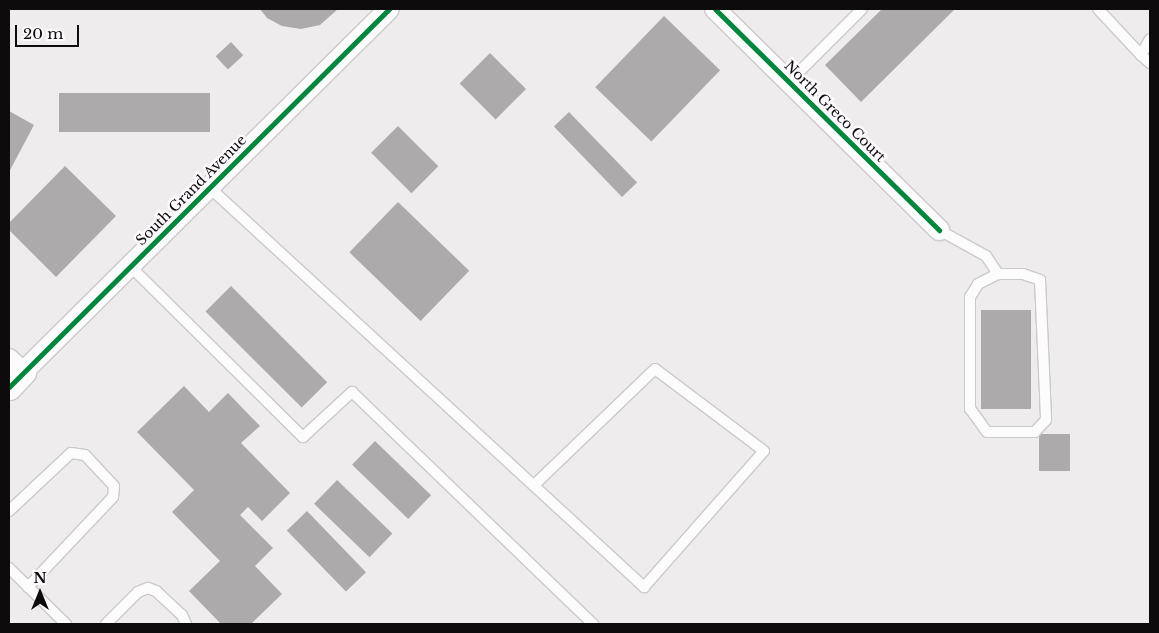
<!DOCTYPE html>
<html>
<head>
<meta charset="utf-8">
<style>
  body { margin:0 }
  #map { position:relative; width:1159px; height:633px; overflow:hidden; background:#efecee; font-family:"Libre Baskerville",serif }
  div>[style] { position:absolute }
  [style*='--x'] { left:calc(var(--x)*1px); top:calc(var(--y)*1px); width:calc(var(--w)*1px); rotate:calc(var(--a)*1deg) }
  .building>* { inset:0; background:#acaaab; transform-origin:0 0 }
  .roads { filter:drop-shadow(1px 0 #cccacb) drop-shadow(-1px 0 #cccacb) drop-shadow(0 1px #cccacb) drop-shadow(0 -1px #cccacb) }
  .service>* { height:10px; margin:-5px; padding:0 5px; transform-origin:5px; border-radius:5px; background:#fdfcfc }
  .minor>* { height:20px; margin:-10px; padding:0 10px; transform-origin:10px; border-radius:10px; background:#fdfcfc }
  .tertiary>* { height:25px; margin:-12.5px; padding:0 12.5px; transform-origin:12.5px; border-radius:12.5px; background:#fdfcfc }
  .cycleway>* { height:5px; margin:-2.5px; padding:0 2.5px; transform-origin:2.5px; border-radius:2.5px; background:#00873e }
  span { translate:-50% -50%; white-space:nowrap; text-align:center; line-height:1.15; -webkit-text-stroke:5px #fef9fc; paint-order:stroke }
  .street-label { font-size:14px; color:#0d0b0c }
  .frame { position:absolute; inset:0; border:10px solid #0d0b0c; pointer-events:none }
  .north { position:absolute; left:15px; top:568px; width:50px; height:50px; -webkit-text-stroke:4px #fef9fc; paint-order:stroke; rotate:0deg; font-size:14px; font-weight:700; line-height:20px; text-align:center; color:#0d0b0c }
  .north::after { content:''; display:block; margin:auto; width:18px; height:22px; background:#0d0b0c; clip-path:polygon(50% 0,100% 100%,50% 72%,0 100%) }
  .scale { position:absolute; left:15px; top:25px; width:64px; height:22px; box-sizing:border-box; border:2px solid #0d0b0c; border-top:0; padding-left:6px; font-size:15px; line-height:18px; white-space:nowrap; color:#0d0b0c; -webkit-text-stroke:4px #fef9fc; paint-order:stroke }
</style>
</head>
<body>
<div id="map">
  <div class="building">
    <i style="clip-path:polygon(260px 9px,338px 9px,320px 25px,301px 29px,282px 26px,267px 18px)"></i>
    <i style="clip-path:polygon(882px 9px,955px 9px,861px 102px,825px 65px)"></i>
    <i style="left:664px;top:16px;width:78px;height:99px;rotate:44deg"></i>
    <i style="left:231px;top:42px;width:18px;height:21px;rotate:47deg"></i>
    <i style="left:490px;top:53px;width:51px;height:43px;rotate:45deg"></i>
    <i style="left:59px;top:93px;width:151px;height:39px"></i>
    <i style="clip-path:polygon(9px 111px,34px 125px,9px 172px)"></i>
    <i style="left:569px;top:112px;width:98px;height:21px;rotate:46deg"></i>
    <i style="left:398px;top:126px;width:57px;height:38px;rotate:45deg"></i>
    <i style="clip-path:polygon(65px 166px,116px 216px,56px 277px,9px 230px,9px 223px)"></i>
    <i style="left:398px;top:202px;width:99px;height:70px;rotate:44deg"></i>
    <i style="left:231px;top:286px;width:136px;height:36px;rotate:45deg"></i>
    <i style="left:981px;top:310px;width:50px;height:99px"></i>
    <i style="clip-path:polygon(184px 386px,209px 412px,228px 393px,260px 426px,241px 443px,290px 493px,262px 521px,248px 507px,240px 515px,273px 548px,255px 566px,282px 594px,251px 624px,221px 624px,189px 591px,220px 561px,172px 512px,194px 490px,137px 432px)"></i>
    <i style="left:1039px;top:434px;width:31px;height:37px"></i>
    <i style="left:375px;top:441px;width:78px;height:33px;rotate:44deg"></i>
    <i style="left:337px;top:480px;width:77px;height:33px;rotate:44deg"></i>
    <i style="left:307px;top:511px;width:85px;height:28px;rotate:46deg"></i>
  </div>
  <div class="roads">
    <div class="service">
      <i style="--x:1098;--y:9;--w:63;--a:46.9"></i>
      <i style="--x:1150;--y:39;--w:18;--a:119"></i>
      <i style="--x:1141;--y:55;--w:12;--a:42"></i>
      <i style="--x:789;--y:82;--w:103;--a:-45"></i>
      <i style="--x:210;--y:188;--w:590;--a:42.59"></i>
      <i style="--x:644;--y:587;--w:181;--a:-48.6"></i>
      <i style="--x:764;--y:451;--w:136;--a:-143"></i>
      <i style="--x:655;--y:369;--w:168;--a:136.2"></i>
      <i style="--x:939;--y:230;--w:54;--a:29"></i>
      <i style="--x:986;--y:256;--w:22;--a:56"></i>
      <i style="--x:998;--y:274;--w:25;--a:0"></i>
      <i style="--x:1023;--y:274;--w:18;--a:19"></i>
      <i style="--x:1040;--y:280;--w:140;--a:87.5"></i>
      <i style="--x:1046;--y:420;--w:16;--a:133"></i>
      <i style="--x:1035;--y:432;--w:48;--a:180"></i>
      <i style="--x:987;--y:432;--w:29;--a:-126"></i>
      <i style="--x:970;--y:409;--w:112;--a:-90"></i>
      <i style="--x:970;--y:297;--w:15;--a:-58"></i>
      <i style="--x:978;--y:284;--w:22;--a:-27"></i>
      <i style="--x:131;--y:267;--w:242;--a:44.7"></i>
      <i style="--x:303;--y:437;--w:67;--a:-42.6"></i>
      <i style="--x:352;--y:392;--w:335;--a:43.9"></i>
      <i style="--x:9;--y:511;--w:85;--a:-43.1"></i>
      <i style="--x:71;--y:453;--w:14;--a:8"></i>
      <i style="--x:85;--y:455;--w:42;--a:46.9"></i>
      <i style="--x:114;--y:486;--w:11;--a:95"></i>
      <i style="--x:113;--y:497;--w:124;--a:133.4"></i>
      <i style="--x:9;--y:568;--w:80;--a:44.5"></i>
      <i style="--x:106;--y:624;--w:45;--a:-45"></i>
      <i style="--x:138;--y:592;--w:11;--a:-22"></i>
      <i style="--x:148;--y:588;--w:9;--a:21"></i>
      <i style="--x:156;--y:591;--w:35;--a:43"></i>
      <i style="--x:182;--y:615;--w:10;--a:66"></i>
    </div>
    <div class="minor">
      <i style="--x:715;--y:9;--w:315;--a:44.6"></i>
      <i style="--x:9;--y:359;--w:19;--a:43"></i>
      <i style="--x:23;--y:372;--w:515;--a:-44.76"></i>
    </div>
    <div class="tertiary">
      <i style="--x:9;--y:387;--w:21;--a:-47"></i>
    </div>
  </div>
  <div class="cycleway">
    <i style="--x:715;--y:9;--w:315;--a:44.6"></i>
    <i style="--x:9;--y:387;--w:536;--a:-44.85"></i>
  </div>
  <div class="street-label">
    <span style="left:835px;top:111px;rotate:45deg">North Greco Court</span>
    <span style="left:191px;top:190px;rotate:-45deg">South Grand Avenue</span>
  </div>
  <div class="frame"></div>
  <div class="north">N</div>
  <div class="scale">20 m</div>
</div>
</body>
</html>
